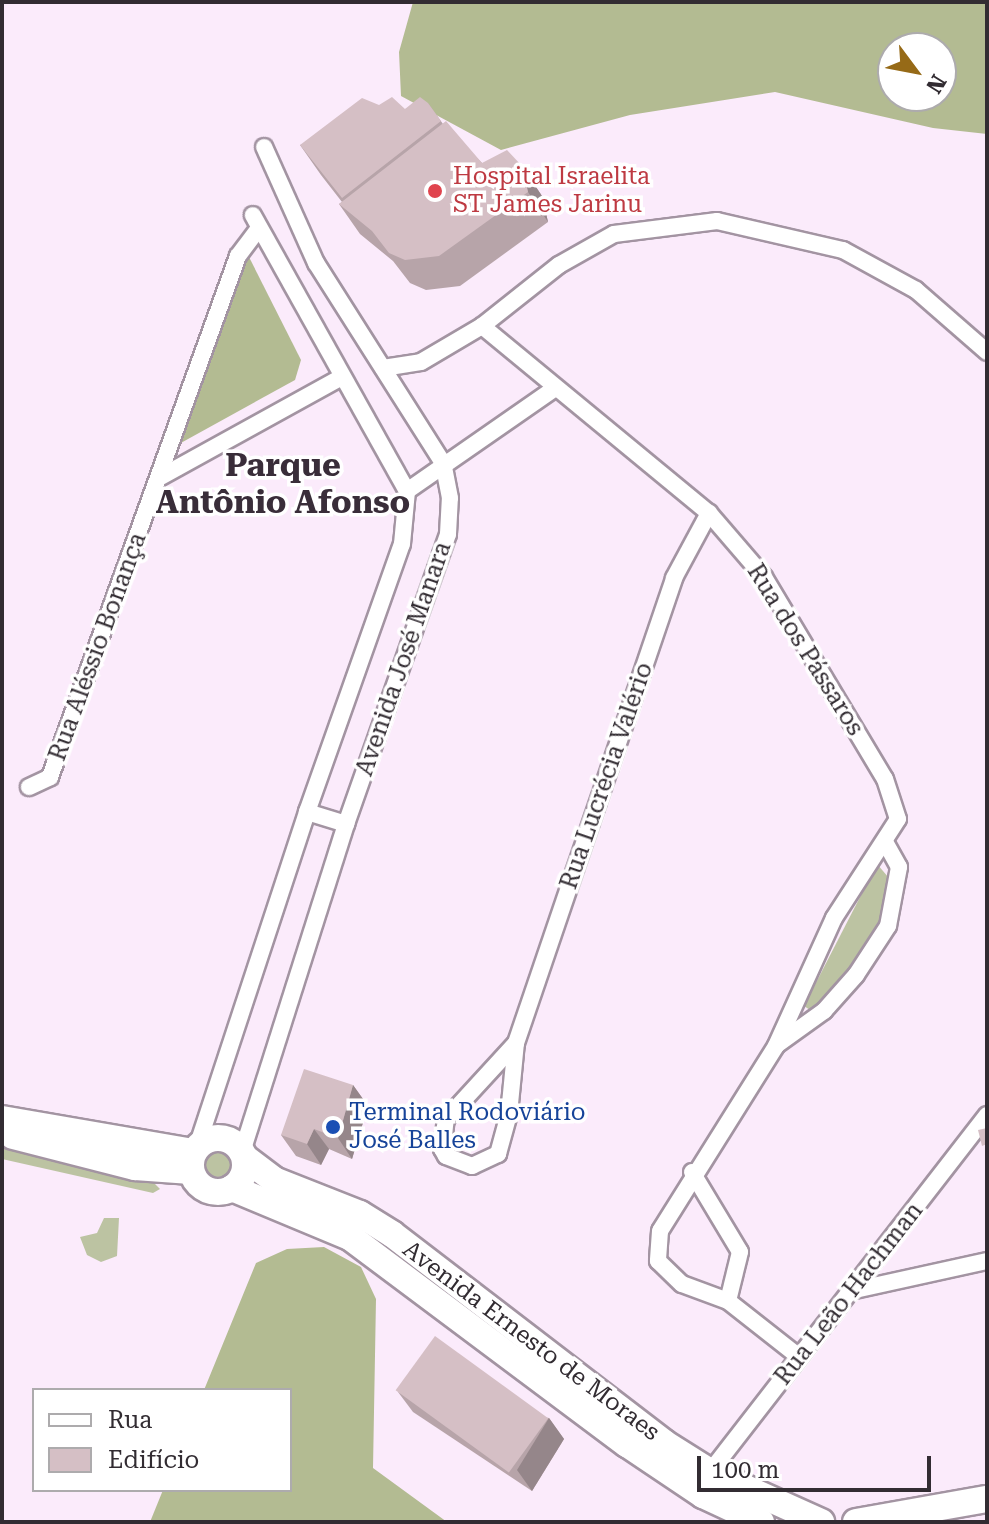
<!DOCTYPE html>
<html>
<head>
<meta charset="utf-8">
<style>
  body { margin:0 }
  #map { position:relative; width:989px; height:1524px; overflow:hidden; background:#fbebfb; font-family:"Roboto Serif",serif }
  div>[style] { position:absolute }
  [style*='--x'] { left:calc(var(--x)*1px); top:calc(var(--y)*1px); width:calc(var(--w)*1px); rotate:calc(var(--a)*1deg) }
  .green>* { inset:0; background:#bcc3a2 }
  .round { border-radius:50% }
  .forest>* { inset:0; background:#b3bb92 }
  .roads { filter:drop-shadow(2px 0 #a394a2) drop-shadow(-2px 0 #a394a2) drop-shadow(0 2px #a394a2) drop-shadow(0 -2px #a394a2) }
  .street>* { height:16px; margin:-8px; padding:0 8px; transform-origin:8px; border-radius:8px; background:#fff }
  .primary>* { height:26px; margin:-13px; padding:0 13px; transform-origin:13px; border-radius:13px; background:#fff }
  .primary>.ring { margin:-13px; padding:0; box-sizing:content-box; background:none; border:26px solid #fff; border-radius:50% }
  .wall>* { inset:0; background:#b7a4a9 }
  .shaded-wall>* { inset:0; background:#95868a }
  .building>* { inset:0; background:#d5bfc5; transform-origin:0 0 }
  .dots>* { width:22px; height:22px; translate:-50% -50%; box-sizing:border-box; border:4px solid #fff; border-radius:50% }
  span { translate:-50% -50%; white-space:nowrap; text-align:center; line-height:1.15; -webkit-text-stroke:7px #fff; paint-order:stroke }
  .health-label { font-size:24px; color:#be3a42 }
  .left { translate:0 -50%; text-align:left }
  .street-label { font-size:24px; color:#322c32 }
  .transit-label { font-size:24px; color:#164399 }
  .district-label { font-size:32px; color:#392d39; font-weight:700 }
  .frame { position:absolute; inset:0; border:4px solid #322c32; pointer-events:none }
  .legend { position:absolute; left:32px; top:1388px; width:260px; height:104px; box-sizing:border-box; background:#fff; border:2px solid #adabad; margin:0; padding:10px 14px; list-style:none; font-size:24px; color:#322c32 }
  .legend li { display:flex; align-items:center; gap:16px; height:40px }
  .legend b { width:40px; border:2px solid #adabad }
  .north { position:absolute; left:877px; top:32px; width:80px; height:80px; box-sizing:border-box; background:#fff; border:2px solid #adabad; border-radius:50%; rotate:122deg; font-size:22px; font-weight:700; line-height:32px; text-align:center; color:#322c32 }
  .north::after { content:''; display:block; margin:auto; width:28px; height:36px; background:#966a17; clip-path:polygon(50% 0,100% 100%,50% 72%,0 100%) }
  .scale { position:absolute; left:697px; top:1456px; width:234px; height:36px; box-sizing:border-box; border:4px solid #322c32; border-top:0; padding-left:10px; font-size:24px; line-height:28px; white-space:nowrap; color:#322c32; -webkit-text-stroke:6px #fff; paint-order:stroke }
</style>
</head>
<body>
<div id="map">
  <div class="green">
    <i style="clip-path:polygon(877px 864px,889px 878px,884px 917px,843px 985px,813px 1012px,804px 1006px)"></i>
    <i style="clip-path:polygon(2px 1148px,153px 1182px,160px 1189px,153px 1193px,2px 1159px)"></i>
    <i class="round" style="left:205px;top:1151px;width:26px;height:26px"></i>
    <i style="clip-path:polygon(104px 1218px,119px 1218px,117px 1256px,101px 1262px,87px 1255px,80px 1237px,97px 1233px)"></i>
  </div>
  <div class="forest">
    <i style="clip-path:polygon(evenodd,413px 2px,987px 2px,987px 134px,933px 128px,775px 92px,630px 115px,501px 150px,401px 96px,399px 52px,413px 2px,893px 48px,941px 48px,941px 96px,893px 96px,893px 48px)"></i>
    <i style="clip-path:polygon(249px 257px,301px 360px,295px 380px,179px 444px,236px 261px)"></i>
    <i style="clip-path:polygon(324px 1247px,361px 1267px,376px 1299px,373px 1468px,447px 1522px,150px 1522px,163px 1490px,290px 1490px,290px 1390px,204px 1390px,256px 1263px,287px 1249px)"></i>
  </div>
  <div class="roads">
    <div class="street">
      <i style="--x:482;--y:326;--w:294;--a:39.5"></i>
      <i style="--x:709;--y:513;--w:84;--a:49.3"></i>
      <i style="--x:764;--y:577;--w:235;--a:59.1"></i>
      <i style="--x:885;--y:779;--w:42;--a:72"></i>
      <i style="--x:898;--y:819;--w:118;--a:122.9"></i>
      <i style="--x:834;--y:918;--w:141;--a:114.4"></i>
      <i style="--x:776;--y:1046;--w:218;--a:122.1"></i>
      <i style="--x:660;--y:1231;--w:30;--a:94"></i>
      <i style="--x:658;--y:1261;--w:33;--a:44"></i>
      <i style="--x:682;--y:1284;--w:49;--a:20.3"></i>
      <i style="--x:728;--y:1301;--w:89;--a:38.2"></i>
      <i style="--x:383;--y:368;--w:38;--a:-9"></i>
      <i style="--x:421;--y:362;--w:71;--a:-30.5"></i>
      <i style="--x:482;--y:326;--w:98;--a:-38.4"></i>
      <i style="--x:559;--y:265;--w:63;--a:-29.4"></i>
      <i style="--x:614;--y:234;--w:104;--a:-7.2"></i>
      <i style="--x:717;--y:221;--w:129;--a:13"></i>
      <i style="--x:843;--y:250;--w:83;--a:28.7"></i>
      <i style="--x:916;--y:290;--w:94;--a:41.1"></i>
      <i style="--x:159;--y:478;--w:207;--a:-28.9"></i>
      <i style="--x:407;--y:491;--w:179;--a:-34.8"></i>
      <i style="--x:29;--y:787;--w:23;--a:-25"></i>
      <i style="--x:50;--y:777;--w:554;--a:-70.16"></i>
      <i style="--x:238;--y:256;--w:35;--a:-53"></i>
      <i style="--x:307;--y:812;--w:41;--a:17.1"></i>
      <i style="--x:516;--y:1043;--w:103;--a:132.6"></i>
      <i style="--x:446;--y:1119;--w:30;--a:98"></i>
      <i style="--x:442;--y:1149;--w:8;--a:60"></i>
      <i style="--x:446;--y:1156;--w:28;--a:21"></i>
      <i style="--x:472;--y:1166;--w:29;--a:-25"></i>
      <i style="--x:498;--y:1154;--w:41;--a:-74.6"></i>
      <i style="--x:509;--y:1114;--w:71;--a:-84.4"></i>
      <i style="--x:516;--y:1043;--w:491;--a:-71.2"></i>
      <i style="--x:674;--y:578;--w:74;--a:-61.7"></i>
      <i style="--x:778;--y:1044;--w:57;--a:-35.7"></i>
      <i style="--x:824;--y:1011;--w:48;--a:-48.4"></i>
      <i style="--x:856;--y:975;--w:59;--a:-56.9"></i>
      <i style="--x:888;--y:926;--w:60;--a:-79.4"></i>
      <i style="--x:899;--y:867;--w:26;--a:-119"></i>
      <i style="--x:197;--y:1147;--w:353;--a:-71.8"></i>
      <i style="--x:307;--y:812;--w:284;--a:-70.5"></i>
      <i style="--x:402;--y:544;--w:53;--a:-84.6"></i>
      <i style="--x:407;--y:491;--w:316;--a:-119.2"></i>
      <i style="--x:242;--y:1152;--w:344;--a:-72.4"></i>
      <i style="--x:346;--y:824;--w:307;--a:-70.6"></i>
      <i style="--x:448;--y:534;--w:36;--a:-87"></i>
      <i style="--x:450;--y:498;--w:36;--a:-101"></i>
      <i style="--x:443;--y:463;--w:237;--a:-122.4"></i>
      <i style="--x:316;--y:263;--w:127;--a:-114.1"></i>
      <i style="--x:692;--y:1172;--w:93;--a:59"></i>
      <i style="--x:740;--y:1252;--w:50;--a:103.8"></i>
      <i style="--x:855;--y:1290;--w:135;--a:-12.4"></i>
      <i style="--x:710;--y:1472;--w:452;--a:-52.2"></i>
    </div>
    <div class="primary">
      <i style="--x:2;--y:1119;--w:194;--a:9.8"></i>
      <i style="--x:13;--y:1136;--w:126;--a:14.3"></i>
      <i style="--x:135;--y:1167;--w:56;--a:4.1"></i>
      <i class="ring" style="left:191px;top:1138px;width:28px;height:28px"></i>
      <i style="--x:245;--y:1158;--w:36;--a:37"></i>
      <i style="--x:274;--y:1180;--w:92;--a:21.6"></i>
      <i style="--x:360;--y:1214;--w:38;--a:32"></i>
      <i style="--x:392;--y:1234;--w:343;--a:37.5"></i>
      <i style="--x:664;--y:1443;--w:54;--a:32.2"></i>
      <i style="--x:710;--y:1472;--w:122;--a:24.2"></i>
      <i style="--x:232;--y:1188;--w:128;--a:22.6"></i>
      <i style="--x:350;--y:1237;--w:346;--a:36.8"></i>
      <i style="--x:627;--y:1444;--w:92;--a:33.9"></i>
      <i style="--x:703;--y:1495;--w:64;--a:25"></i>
      <i style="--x:856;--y:1522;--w:133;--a:-10"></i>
    </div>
  </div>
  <div class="wall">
    <i style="clip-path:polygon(428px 103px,443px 124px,482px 163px,522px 166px,542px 196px,548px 222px,460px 286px,426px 290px,410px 283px,393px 261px,360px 234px,339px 204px,342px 202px,321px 175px,300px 145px,405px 109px)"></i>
    <i style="clip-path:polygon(353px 1085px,368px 1106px,352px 1159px,329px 1149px,321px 1165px,296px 1156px,281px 1135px)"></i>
    <i style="clip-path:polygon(398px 1392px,549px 1418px,564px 1439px,532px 1491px,413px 1412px)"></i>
  </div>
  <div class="shaded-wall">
    <i style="clip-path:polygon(522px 166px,542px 196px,548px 222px,528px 192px)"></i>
    <i style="clip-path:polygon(353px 1085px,368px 1106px,352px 1159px,338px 1138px)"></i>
    <i style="clip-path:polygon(314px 1129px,329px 1149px,321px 1165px,307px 1144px)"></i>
    <i style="clip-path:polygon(549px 1418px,564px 1439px,532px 1491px,517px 1470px)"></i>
  </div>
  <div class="building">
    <i style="clip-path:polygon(392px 97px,405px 109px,420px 97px,428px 103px,441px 121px,342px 198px,300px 145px,362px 98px,379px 105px)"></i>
    <i style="clip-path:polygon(446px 121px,482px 163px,507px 150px,522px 166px,528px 192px,439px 256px,405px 260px,389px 253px,372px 231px,339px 204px)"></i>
    <i style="clip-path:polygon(304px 1069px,353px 1085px,338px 1138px,314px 1129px,307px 1144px,281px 1135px)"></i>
    <i style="clip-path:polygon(987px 1128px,987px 1144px,982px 1146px,978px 1130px)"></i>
    <i style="left:435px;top:1336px;width:140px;height:67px;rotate:36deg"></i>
  </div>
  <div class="dots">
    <i style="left:435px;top:191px;background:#e0444e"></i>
    <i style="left:333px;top:1127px;background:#1a4fb4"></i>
  </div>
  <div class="health-label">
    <span class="left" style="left:453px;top:191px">Hospital Israelita<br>ST James Jarinu</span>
  </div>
  <div class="street-label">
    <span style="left:98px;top:647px;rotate:-70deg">Rua Aléssio Bonança</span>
    <span style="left:805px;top:650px;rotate:58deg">Rua dos Pássaros</span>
    <span style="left:404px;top:659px;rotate:-71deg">Avenida José Manara</span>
    <span style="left:607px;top:776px;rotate:-71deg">Rua Lucrécia Valério</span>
    <span style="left:849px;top:1294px;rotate:-52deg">Rua Leão Hachman</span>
    <span style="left:531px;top:1341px;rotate:37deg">Avenida Ernesto de Moraes</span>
  </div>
  <div class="transit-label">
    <span class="left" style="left:349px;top:1127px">Terminal Rodoviário<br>José Balles</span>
  </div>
  <div class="district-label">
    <span style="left:283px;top:484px">Parque<br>Antônio Afonso</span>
  </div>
  <div class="frame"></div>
  <ul class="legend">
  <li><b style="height:10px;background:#fff"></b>Rua</li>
  <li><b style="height:22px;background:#d5bfc5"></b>Edifício</li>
  </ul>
  <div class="north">N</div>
  <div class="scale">100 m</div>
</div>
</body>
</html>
